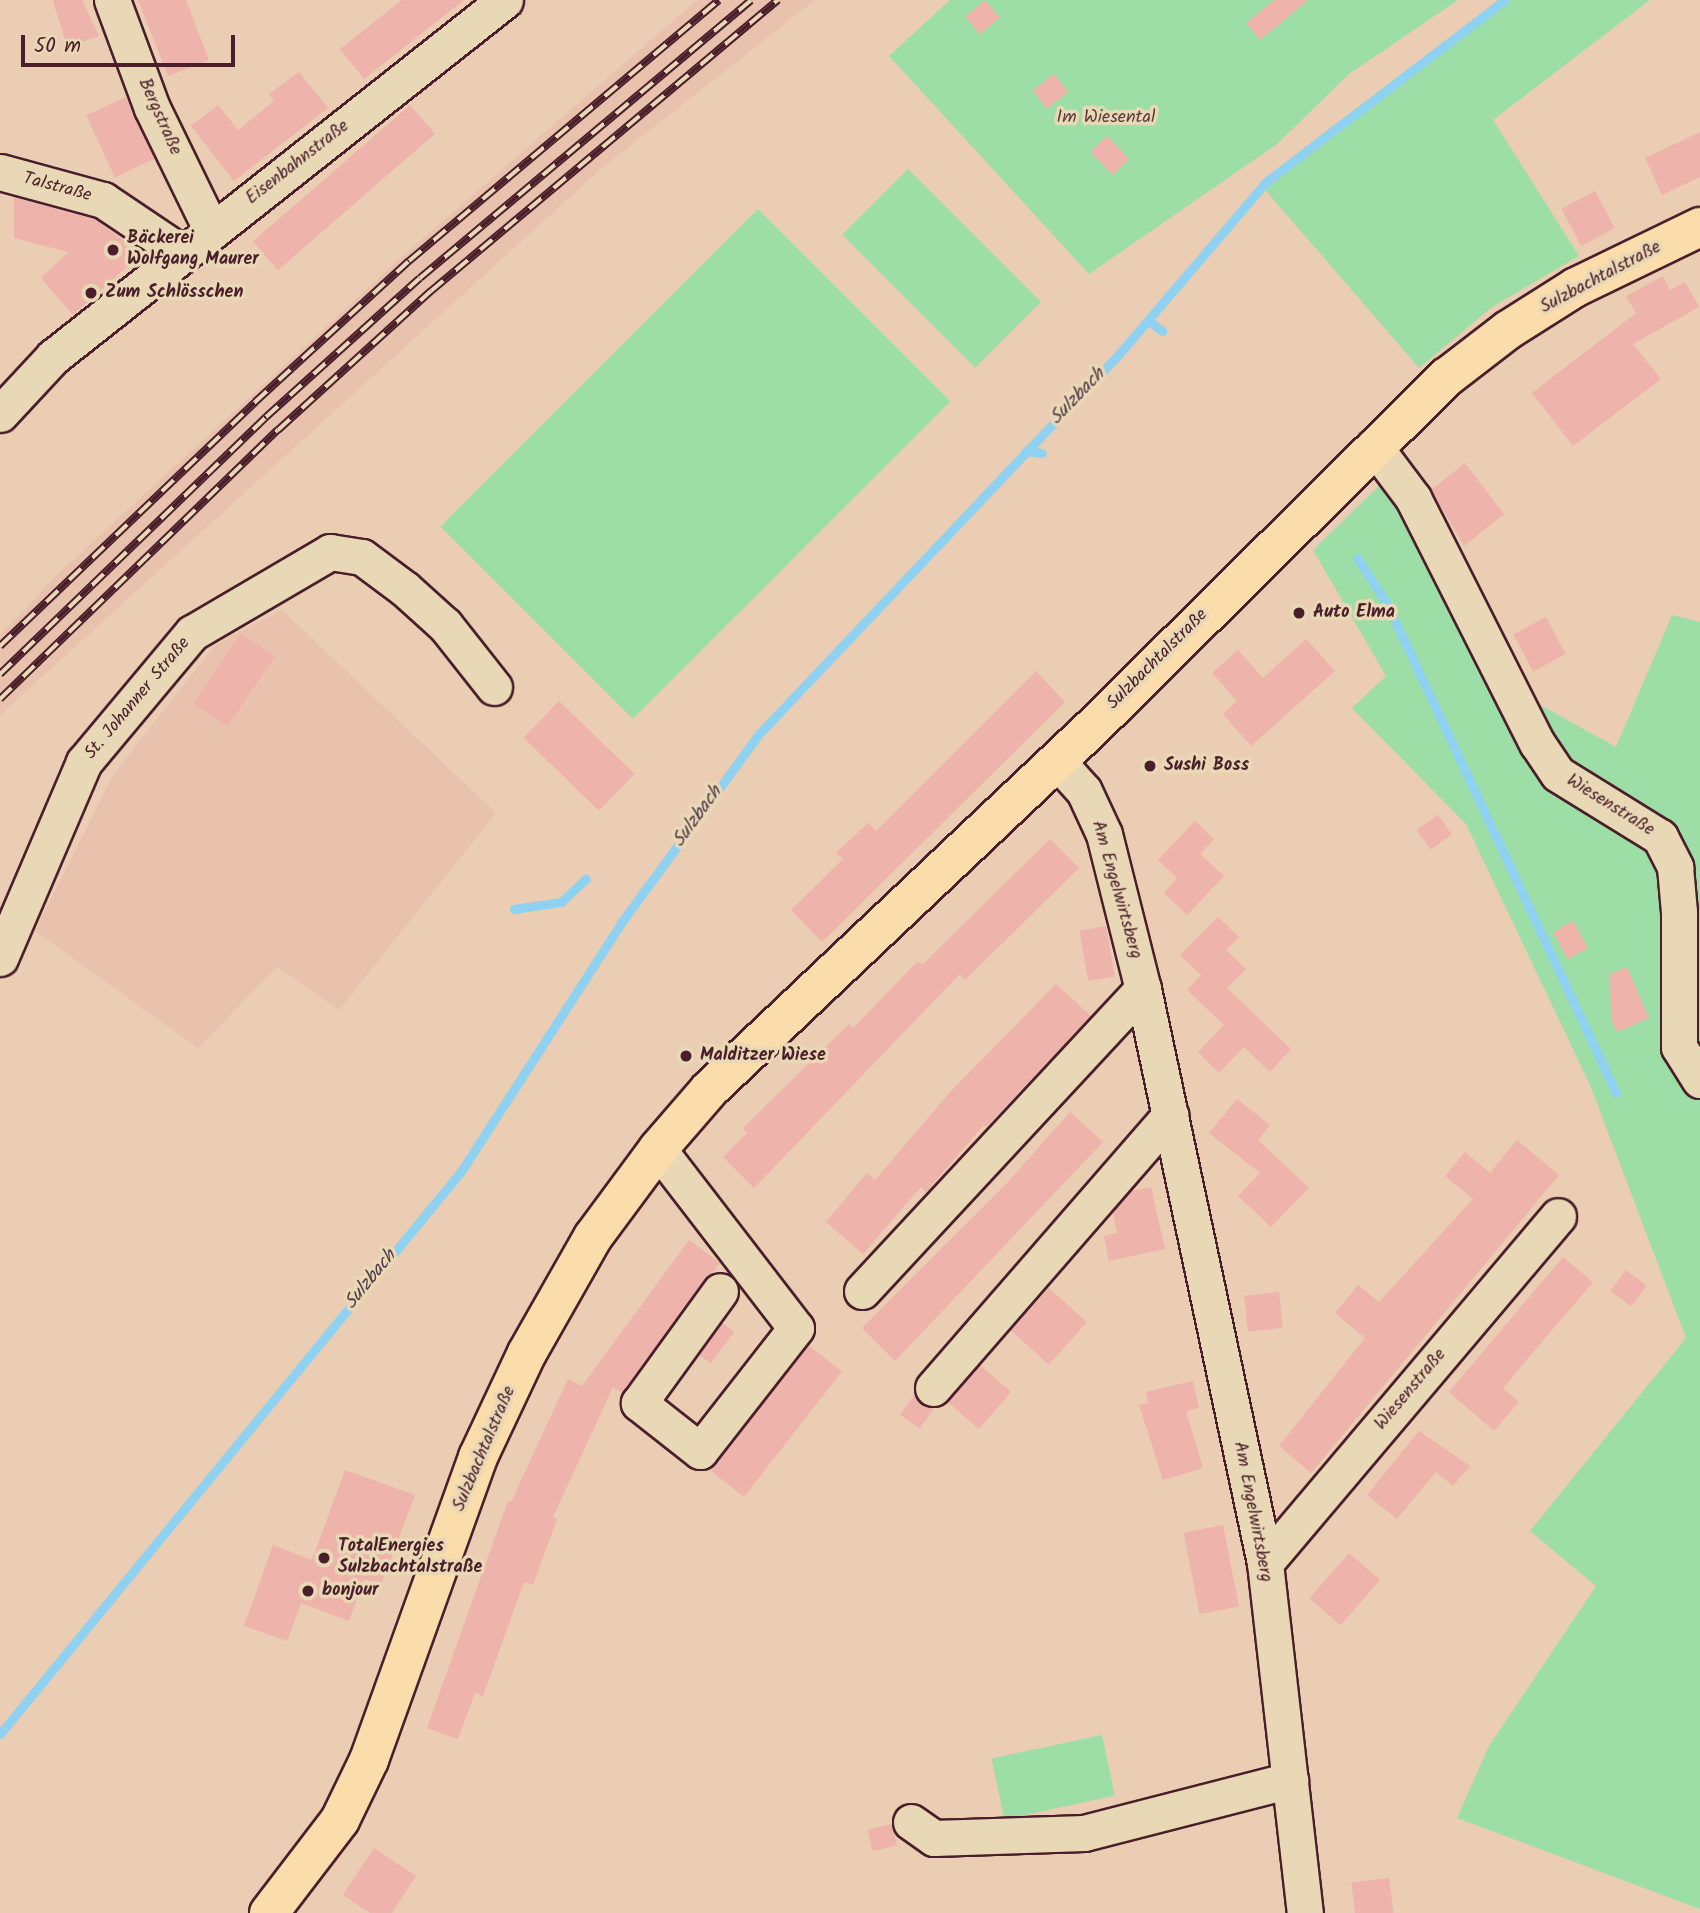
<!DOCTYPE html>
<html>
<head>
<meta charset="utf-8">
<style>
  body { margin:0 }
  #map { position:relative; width:1700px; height:1913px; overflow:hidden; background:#eacdb2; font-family:Kalam,sans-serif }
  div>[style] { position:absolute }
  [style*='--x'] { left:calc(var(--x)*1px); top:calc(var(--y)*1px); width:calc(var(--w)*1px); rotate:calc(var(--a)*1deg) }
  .built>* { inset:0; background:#e8c2ad }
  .green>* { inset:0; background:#9ddda6; transform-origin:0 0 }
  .stream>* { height:9px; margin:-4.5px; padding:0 4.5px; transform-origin:4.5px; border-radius:4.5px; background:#8fd1f0 }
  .building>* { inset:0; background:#eeb3aa; transform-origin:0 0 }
  .roads { filter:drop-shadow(2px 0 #4a1f2b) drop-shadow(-2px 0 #4a1f2b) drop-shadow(0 2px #4a1f2b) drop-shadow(0 -2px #4a1f2b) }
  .minor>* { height:35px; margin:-17.5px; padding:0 17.5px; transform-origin:17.5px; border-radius:17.5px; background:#e9d8b5 }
  .major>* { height:38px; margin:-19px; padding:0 19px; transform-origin:19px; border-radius:19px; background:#fbdcab }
  .rail>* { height:8px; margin-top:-4px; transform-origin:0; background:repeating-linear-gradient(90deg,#e9d8b5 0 16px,#4a1f2b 0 32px); box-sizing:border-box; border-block:2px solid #4a1f2b }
  .dots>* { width:19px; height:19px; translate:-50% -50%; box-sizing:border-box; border:4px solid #e9d8b5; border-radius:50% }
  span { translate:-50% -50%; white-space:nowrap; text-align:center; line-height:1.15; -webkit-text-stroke:7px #e9d8b5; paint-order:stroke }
  .street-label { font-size:18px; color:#4a1f2b }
  .park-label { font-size:18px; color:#563c3d }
  .poi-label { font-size:18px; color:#4a1f2b; font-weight:700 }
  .left { translate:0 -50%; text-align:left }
  .water-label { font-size:19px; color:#543a49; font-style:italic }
  .scale { position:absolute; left:21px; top:35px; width:214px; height:32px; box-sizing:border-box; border:4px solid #4a1f2b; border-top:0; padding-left:9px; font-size:21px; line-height:24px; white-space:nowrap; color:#4a1f2b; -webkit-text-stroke:5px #e9d8b5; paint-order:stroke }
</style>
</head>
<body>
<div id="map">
  <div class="built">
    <i style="clip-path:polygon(697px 0,815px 0,602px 168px,0 715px,0 635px,58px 574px,406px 253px)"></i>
    <i style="clip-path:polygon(282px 610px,496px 813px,339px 1010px,277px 967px,198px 1048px,35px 931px,113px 775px,215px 645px)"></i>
  </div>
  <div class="green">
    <i style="clip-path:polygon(950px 0,1458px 0,1349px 74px,1277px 144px,1089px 274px,889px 56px)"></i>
    <i style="clip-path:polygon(1510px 0,1650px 0,1493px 120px,1579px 256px,1492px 307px,1419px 368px,1261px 185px)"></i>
    <i style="left:908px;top:169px;width:188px;height:93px;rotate:45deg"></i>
    <i style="left:758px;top:209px;width:272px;height:449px;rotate:45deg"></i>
    <i style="clip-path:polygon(1385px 480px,1535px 702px,1616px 747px,1672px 615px,1700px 622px,1700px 1909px,1457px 1818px,1489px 1746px,1596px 1586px,1530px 1531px,1686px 1338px,1590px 1085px,1466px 824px,1352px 708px,1386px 676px,1313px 550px)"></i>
    <i style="left:1102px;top:1735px;width:62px;height:113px;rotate:78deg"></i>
  </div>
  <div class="stream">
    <i style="--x:1148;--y:320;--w:18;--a:38"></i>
    <i style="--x:1026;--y:451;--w:16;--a:7"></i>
    <i style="--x:1357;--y:558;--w:53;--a:56.6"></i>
    <i style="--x:1386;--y:602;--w:542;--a:64.9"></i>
    <i style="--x:514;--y:909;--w:48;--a:-8.5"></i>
    <i style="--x:561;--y:902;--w:34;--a:-43"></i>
    <i style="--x:0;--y:1734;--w:729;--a:-50.68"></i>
    <i style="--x:462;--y:1170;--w:294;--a:-57.2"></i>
    <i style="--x:621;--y:923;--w:233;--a:-53.9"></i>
    <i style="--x:758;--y:735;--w:525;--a:-46.54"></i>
    <i style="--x:1119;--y:354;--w:228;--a:-49.5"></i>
    <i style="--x:1267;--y:181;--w:299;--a:-37.3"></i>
  </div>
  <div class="building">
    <i style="clip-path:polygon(53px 0,82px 0,99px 36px,67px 47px)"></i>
    <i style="clip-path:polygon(138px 0,186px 0,209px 60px,168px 76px)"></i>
    <i style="clip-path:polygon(402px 0,464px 0,364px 79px,340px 49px)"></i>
    <i style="left:985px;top:0;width:23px;height:26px;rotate:50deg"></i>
    <i style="clip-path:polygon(1274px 0,1308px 0,1260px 40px,1246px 23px)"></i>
    <i style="clip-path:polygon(299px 72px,328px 108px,234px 181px,191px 126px,218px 105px,238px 130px,274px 101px,269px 94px)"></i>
    <i style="left:1054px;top:74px;width:23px;height:27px;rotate:52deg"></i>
    <i style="left:126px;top:97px;width:68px;height:44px;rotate:65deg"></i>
    <i style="left:410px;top:105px;width:38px;height:208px;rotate:49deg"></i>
    <i style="clip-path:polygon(1700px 132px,1700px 177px,1662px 195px,1645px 158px)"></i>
    <i style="left:1107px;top:136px;width:32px;height:23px;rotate:46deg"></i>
    <i style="left:1595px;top:191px;width:42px;height:38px;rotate:62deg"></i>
    <i style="clip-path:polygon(14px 197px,95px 219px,141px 254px,73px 315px,41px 278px,68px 252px,14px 238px)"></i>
    <i style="clip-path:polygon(1663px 276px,1670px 290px,1685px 282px,1699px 307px,1633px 344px,1661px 379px,1573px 446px,1532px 393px,1636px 313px,1626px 296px)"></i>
    <i style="clip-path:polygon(1465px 463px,1504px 514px,1464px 546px,1431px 490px)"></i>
    <i style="left:1546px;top:617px;width:42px;height:37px;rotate:62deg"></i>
    <i style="left:241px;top:633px;width:41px;height:85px;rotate:34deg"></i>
    <i style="clip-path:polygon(1306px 639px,1335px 671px,1251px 746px,1223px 714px,1237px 701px,1212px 673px,1238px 650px,1263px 678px)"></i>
    <i style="clip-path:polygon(1036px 671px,1065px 702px,822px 942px,791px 910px,843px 859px,836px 853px,868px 823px,876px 831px)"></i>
    <i style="left:559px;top:701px;width:105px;height:51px;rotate:44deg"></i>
    <i style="left:1438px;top:815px;width:24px;height:26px;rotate:55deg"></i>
    <i style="clip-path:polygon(1195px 821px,1214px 839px,1200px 854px,1224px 876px,1187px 915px,1164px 893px,1177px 878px,1158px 860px)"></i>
    <i style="clip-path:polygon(1050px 839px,1079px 868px,965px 980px,960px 974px,754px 1188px,723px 1157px,747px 1133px,743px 1128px,849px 1024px,853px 1028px,918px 961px,922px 965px)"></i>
    <i style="clip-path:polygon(1218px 917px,1239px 937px,1226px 950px,1246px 969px,1227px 988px,1291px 1049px,1270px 1072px,1244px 1047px,1219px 1073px,1198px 1052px,1224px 1025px,1187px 990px,1201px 975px,1180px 955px)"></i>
    <i style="left:1573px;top:921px;width:31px;height:23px;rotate:61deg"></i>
    <i style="left:1106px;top:926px;width:51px;height:27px;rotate:80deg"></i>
    <i style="clip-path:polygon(1627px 967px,1649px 1018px,1617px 1032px,1611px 1020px,1610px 974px)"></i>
    <i style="clip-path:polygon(1056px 984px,1091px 1016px,986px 1127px,984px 1125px,926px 1192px,921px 1187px,863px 1254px,826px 1222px,867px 1173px,875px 1180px,951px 1091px)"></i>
    <i style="clip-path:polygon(1237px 1099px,1270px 1125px,1258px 1140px,1309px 1188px,1271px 1227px,1238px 1196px,1260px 1173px,1209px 1133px)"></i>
    <i style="clip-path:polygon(1070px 1112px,1103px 1142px,895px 1361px,862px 1328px,1006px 1184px)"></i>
    <i style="clip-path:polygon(1517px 1140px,1559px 1175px,1311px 1473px,1279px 1446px,1365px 1338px,1335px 1313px,1358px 1285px,1379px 1302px,1473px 1199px,1445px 1176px,1465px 1152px,1490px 1173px)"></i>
    <i style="clip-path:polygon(1151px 1187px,1165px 1249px,1109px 1261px,1104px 1236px,1117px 1233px,1113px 1212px,1131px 1191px)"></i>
    <i style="clip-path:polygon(689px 1240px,720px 1263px,622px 1393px,613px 1387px,553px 1517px,557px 1519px,533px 1585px,524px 1582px,483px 1696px,475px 1693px,458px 1739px,427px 1728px,508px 1501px,511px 1502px,568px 1379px,582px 1386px)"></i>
    <i style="clip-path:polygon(1563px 1257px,1593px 1282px,1503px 1388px,1519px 1402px,1494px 1431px,1449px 1392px)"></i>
    <i style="left:1626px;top:1270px;width:26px;height:26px;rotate:37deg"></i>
    <i style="left:1049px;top:1288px;width:51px;height:57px;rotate:42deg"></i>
    <i style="left:1279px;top:1292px;width:36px;height:35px;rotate:84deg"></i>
    <i style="left:722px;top:1323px;width:15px;height:39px;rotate:37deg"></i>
    <i style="left:808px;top:1345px;width:43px;height:159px;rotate:38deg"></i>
    <i style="left:980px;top:1365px;width:41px;height:49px;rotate:41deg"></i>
    <i style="clip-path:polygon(1193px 1381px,1199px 1408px,1186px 1411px,1203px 1468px,1163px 1480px,1139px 1405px,1148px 1403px,1146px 1392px)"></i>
    <i style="left:914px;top:1395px;width:24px;height:24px;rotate:35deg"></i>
    <i style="clip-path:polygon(1419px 1431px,1470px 1466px,1453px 1486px,1436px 1472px,1397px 1519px,1367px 1495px)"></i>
    <i style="clip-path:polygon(345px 1470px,415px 1495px,381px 1585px,364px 1579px,349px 1621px,301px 1603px,287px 1641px,244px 1626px,273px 1545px,312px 1560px)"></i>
    <i style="left:1223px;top:1525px;width:83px;height:40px;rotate:79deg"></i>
    <i style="left:1349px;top:1553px;width:41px;height:60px;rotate:41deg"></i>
    <i style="left:892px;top:1824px;width:22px;height:25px;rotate:77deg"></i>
    <i style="clip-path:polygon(374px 1848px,416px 1876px,392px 1913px,370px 1913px,343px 1895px)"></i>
    <i style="left:1389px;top:1878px;width:35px;height:38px;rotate:83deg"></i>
  </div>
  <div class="roads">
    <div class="minor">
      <i style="--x:112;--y:0;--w:115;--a:69.7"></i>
      <i style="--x:152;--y:108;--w:137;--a:64"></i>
      <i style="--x:0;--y:172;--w:107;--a:15.2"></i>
      <i style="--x:103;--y:200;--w:95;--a:33.9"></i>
      <i style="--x:0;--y:414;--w:78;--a:-47.1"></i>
      <i style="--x:53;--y:357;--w:576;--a:-38.3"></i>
      <i style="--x:1374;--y:446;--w:65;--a:53.1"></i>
      <i style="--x:1413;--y:498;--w:275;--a:63.2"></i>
      <i style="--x:1537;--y:743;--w:37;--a:56"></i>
      <i style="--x:1558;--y:774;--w:120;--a:31.7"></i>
      <i style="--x:1660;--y:837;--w:34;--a:63"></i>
      <i style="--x:1675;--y:867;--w:45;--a:84.9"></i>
      <i style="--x:1679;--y:912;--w:135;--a:90"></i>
      <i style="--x:1679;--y:1047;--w:39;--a:58"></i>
      <i style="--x:1057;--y:761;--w:40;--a:48"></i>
      <i style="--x:1084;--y:791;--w:47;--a:65.1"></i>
      <i style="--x:1104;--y:834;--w:160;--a:75.9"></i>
      <i style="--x:1143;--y:989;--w:587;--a:78"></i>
      <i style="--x:1265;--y:1563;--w:352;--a:83.5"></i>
      <i style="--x:0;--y:958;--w:213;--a:-66.8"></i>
      <i style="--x:84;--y:762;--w:168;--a:-50.1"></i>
      <i style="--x:192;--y:633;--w:160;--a:-30.4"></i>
      <i style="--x:330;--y:552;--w:32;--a:9"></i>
      <i style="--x:362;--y:557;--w:54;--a:36.7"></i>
      <i style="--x:405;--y:589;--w:54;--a:42"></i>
      <i style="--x:445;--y:625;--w:79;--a:51.7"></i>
      <i style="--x:658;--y:1149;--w:226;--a:52.4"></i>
      <i style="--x:796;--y:1328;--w:156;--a:128"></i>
      <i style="--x:700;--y:1451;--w:78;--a:-141.8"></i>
      <i style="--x:639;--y:1403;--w:138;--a:-54.1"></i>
      <i style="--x:862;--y:1291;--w:413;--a:-47.1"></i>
      <i style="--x:933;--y:1388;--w:362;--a:-49"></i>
      <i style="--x:1265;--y:1563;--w:454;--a:-49.8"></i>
      <i style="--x:911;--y:1822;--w:28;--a:35"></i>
      <i style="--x:934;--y:1838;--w:150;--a:-1.9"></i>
      <i style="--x:1084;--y:1833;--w:213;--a:-14.4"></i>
    </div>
    <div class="major">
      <i style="--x:269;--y:1913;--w:117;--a:-52.6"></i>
      <i style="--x:340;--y:1820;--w:67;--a:-64.2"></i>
      <i style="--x:369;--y:1760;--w:322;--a:-70.2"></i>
      <i style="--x:478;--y:1457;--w:115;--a:-64.8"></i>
      <i style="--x:527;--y:1353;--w:133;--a:-60.4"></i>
      <i style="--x:593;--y:1237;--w:109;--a:-53.5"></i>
      <i style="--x:658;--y:1149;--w:79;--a:-49.1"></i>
      <i style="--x:710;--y:1089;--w:527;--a:-43.39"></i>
      <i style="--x:1093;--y:727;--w:498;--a:-44.7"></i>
      <i style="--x:1447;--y:377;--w:77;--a:-37.6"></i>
      <i style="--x:1508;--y:330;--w:80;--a:-32.3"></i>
      <i style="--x:1576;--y:287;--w:138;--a:-25.8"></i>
    </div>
  </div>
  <div class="rail">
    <i style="--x:0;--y:646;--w:353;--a:-43.7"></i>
    <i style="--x:255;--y:402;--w:209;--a:-42.5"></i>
    <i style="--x:409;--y:261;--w:405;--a:-40.1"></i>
    <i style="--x:0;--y:674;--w:370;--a:-44"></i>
    <i style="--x:266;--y:417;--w:207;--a:-42.1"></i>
    <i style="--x:420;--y:278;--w:432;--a:-40"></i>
    <i style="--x:0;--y:699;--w:387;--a:-44.1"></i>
    <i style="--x:278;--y:430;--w:207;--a:-42.3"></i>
    <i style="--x:431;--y:291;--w:453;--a:-40"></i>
  </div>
  <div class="dots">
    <i style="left:113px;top:250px;background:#4a1f2b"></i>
    <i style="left:91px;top:293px;background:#4a1f2b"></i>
    <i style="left:1299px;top:613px;background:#4a1f2b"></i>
    <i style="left:1150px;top:766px;background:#4a1f2b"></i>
    <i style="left:686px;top:1056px;background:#4a1f2b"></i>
    <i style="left:324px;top:1558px;background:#4a1f2b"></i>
    <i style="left:308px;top:1591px;background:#4a1f2b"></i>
  </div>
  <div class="street-label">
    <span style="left:159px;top:117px;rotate:66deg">Bergstraße</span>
    <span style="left:298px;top:163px;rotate:-38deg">Eisenbahnstraße</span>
    <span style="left:57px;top:188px;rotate:15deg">Talstraße</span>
    <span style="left:1601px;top:278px;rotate:-28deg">Sulzbachtalstraße</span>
    <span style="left:1158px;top:660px;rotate:-45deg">Sulzbachtalstraße</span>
    <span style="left:138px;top:699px;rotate:-50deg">St. Johanner Straße</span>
    <span style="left:1610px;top:806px;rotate:32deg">Wiesenstraße</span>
    <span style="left:1116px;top:890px;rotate:74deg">Am Engelwirtsberg</span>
    <span style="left:1411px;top:1390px;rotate:-50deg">Wiesenstraße</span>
    <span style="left:485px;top:1449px;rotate:-67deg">Sulzbachtalstraße</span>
    <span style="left:1252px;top:1512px;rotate:79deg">Am Engelwirtsberg</span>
  </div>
  <div class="park-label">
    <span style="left:1106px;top:118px">Im Wiesental</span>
  </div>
  <div class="poi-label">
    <span class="left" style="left:127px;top:250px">Bäckerei<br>Wolfgang Maurer</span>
    <span class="left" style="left:105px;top:293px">Zum Schlösschen</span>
    <span class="left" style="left:1313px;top:613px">Auto Elma</span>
    <span class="left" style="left:1164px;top:766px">Sushi Boss</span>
    <span class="left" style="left:700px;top:1056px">Malditzer Wiese</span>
    <span class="left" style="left:338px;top:1558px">TotalEnergies<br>Sulzbachtalstraße</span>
    <span class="left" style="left:322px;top:1591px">bonjour</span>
  </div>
  <div class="water-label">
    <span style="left:1078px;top:397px;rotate:-46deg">Sulzbach</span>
    <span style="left:698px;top:817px;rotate:-54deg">Sulzbach</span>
    <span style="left:371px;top:1280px;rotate:-51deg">Sulzbach</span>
  </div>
  <div class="scale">50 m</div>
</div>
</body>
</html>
